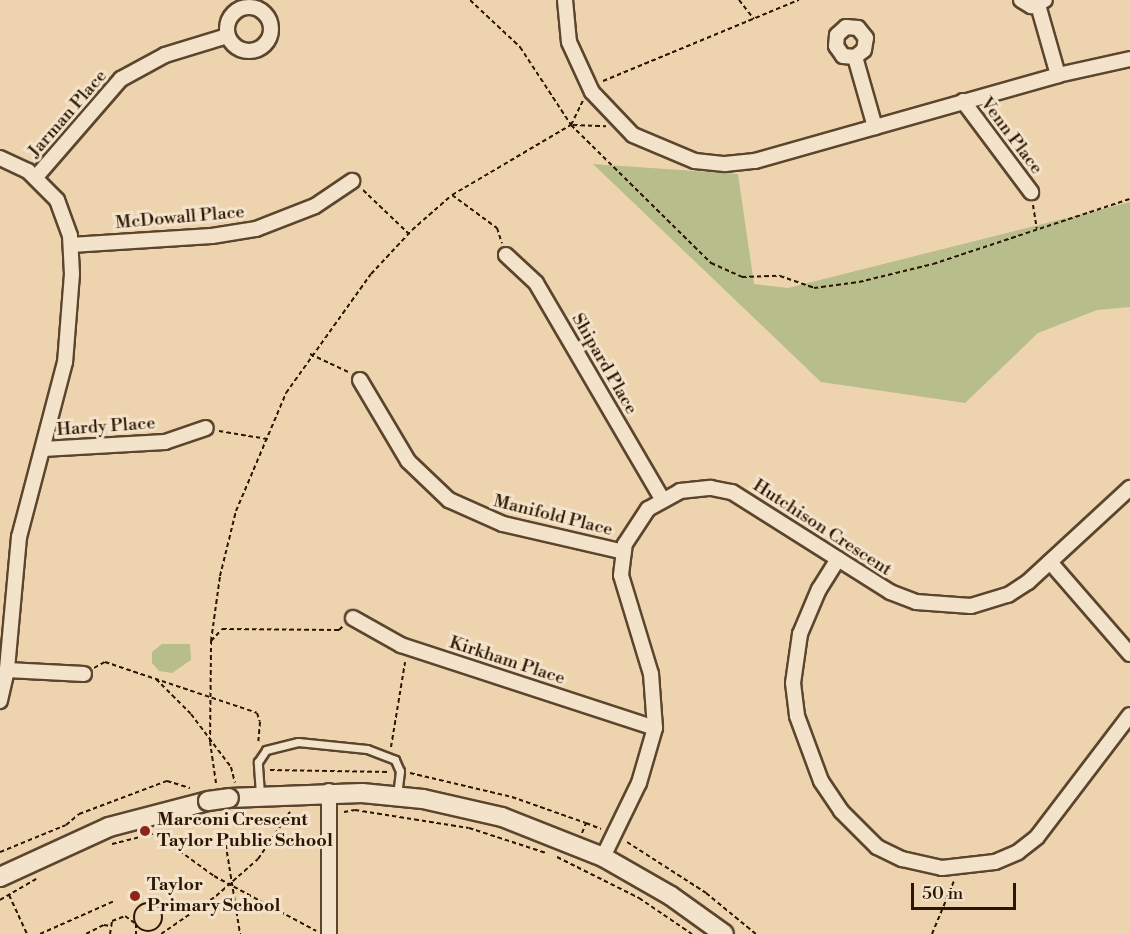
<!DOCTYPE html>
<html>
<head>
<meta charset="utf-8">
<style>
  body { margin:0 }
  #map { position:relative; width:1130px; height:934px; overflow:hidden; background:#edd4ae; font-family:"Libre Bodoni",serif }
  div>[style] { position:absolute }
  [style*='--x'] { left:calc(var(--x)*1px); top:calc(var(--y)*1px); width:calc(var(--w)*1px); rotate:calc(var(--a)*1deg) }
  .green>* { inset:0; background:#b7bd8b }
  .path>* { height:2px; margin-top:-1px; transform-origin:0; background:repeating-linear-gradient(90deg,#2c1502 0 4.5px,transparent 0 7.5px) }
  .path>.ring { margin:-1px; padding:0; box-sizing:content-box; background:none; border:2px solid #2c1502; border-radius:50% }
  .roads { filter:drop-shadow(2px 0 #5c452d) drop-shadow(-2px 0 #5c452d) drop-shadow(0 2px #5c452d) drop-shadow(0 -2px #5c452d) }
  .service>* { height:7px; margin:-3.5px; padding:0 3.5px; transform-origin:3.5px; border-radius:3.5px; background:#f3e3ca }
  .minor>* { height:14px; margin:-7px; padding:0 7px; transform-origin:7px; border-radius:7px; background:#f3e3ca }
  .minor>.ring { margin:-7px; padding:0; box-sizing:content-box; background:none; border:14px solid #f3e3ca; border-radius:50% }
  .tertiary>* { height:18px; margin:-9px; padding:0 9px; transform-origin:9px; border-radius:9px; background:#f3e3ca }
  .bridges { filter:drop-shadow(2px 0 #5c452d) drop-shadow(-2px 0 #5c452d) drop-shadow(0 2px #5c452d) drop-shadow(0 -2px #5c452d) }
  .tertiary-bridge>* { height:18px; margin:-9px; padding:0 9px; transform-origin:9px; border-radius:9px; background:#f3e3ca }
  .dots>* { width:16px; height:16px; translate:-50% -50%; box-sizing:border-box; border:3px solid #f3e3ca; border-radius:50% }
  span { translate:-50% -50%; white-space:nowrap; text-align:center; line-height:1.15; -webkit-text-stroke:6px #f3e3ca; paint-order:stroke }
  .street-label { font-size:18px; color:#2c1502 }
  .poi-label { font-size:18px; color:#2c1502; font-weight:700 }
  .left { translate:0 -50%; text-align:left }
  .scale { position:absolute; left:911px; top:883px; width:105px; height:27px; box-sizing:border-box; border:3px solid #2c1502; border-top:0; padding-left:8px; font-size:18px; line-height:21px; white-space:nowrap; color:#2c1502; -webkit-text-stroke:4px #f3e3ca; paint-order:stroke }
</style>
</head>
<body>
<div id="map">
  <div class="green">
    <i style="clip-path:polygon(593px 164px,738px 174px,754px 284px,788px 288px,1130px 202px,1130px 307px,1097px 310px,1038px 333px,965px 403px,821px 382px)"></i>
    <i style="clip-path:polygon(162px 644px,190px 644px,191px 660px,172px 673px,159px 671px,152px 663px,152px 652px)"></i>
  </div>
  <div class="path">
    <i style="--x:470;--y:0;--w:69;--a:43.2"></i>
    <i style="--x:520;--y:47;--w:93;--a:56.8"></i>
    <i style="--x:571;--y:125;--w:197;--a:44.6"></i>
    <i style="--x:711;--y:263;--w:34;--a:24"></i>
    <i style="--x:742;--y:277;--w:38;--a:-2"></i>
    <i style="--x:780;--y:276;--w:36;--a:19"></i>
    <i style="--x:814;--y:288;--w:45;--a:-7.6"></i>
    <i style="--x:859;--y:282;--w:76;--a:-13.7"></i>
    <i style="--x:933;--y:264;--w:207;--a:-18.3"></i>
    <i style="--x:739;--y:0;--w:24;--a:52"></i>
    <i style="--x:603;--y:81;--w:212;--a:-22.5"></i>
    <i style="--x:573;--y:125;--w:33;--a:2"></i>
    <i style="--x:363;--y:190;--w:64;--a:43.7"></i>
    <i style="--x:452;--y:195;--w:56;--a:36.3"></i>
    <i style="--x:497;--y:228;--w:16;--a:72"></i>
    <i style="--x:1033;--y:205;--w:24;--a:81"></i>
    <i style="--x:310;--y:354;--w:42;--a:25.3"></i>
    <i style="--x:219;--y:431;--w:49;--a:9.5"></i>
    <i style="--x:211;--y:641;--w:16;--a:-47"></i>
    <i style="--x:222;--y:629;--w:117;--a:0.5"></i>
    <i style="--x:339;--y:630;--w:6;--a:-45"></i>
    <i style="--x:94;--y:668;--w:13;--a:-29"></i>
    <i style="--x:105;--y:662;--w:160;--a:18.5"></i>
    <i style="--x:257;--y:713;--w:9;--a:72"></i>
    <i style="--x:260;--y:722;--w:22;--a:95"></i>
    <i style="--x:156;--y:679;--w:49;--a:45"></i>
    <i style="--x:191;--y:714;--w:66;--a:53"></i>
    <i style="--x:231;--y:767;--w:16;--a:76"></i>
    <i style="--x:391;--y:747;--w:86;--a:-80.6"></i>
    <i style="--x:270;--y:770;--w:120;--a:1"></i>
    <i style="--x:410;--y:773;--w:105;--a:13.2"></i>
    <i style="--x:512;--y:797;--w:78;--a:19.4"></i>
    <i style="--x:216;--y:783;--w:41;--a:-98.3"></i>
    <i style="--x:210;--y:742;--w:101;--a:-89.4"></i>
    <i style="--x:211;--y:641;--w:66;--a:-82.1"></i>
    <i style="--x:220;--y:576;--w:67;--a:-76.2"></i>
    <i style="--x:236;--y:511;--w:128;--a:-67"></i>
    <i style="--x:286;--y:393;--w:146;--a:-54.5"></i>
    <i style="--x:371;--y:274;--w:60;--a:-47"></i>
    <i style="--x:412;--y:230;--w:53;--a:-41.2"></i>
    <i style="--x:452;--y:195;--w:138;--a:-30.5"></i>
    <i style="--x:571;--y:125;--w:28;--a:-64"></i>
    <i style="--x:344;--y:812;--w:11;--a:-10"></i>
    <i style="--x:355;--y:810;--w:115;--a:9"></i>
    <i style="--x:469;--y:828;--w:81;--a:18"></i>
    <i style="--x:221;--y:815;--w:121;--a:80.9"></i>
    <i style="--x:155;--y:833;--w:73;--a:36.1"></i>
    <i style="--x:214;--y:876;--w:116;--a:28.3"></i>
    <i style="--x:582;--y:833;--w:11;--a:-68"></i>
    <i style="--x:586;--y:823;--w:16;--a:22"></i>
    <i style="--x:627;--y:842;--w:94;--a:32.8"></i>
    <i style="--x:706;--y:893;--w:65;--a:39.4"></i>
    <i style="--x:112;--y:844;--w:45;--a:-14"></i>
    <i style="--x:0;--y:852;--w:71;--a:-22.2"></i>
    <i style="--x:66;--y:825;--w:17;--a:-40"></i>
    <i style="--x:79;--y:814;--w:94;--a:-20.6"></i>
    <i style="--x:167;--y:781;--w:24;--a:17"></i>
    <i style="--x:557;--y:857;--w:92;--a:26.6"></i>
    <i style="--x:639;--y:898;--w:64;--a:34.2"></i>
    <i style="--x:9;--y:895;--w:43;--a:65.2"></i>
    <i style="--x:0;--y:900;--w:42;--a:-30.3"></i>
    <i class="ring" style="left:134px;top:903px;width:26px;height:26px"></i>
    <i style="--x:40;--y:934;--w:81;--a:-24"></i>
    <i style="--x:86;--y:934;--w:20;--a:-27"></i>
    <i style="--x:104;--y:925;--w:6;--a:9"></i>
    <i style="--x:110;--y:934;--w:13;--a:-81"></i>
    <i style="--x:112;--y:921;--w:14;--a:-21"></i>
    <i style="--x:125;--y:916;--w:14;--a:36"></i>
    <i style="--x:136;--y:924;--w:10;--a:90"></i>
    <i style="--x:161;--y:934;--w:67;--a:-34.6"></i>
    <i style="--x:216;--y:896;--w:56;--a:-41.4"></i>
    <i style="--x:258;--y:859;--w:57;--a:-55.8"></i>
    <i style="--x:932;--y:934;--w:57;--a:-67.5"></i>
  </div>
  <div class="roads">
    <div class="service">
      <i style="--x:260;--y:794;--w:32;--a:-94"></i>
      <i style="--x:258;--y:762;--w:14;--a:-56"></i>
      <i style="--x:266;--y:750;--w:33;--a:-14"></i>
      <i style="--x:298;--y:742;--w:69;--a:5.8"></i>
      <i style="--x:367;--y:749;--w:30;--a:21"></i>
      <i style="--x:395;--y:760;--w:12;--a:66"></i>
      <i style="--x:400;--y:771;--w:25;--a:97"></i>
    </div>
    <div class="minor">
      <i style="--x:565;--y:0;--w:42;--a:84.6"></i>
      <i style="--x:569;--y:42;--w:55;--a:65.3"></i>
      <i style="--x:592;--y:92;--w:59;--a:46.4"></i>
      <i style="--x:633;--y:135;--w:67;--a:22.8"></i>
      <i style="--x:695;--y:161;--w:30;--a:6"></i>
      <i style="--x:725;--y:164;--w:30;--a:-6"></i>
      <i style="--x:755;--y:161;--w:315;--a:-15.8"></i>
      <i style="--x:1058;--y:75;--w:74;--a:-12.5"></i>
      <i style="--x:1021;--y:0;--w:12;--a:31"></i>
      <i style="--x:1031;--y:6;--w:15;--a:-23"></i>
      <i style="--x:1038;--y:5;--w:73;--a:74.1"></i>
      <i class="ring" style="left:227px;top:7px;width:30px;height:30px"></i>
      <i style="--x:855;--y:57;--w:11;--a:-38"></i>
      <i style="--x:864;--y:50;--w:12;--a:-81"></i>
      <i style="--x:866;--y:38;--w:13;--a:-129"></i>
      <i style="--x:858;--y:28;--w:12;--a:-175"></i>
      <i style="--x:846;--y:27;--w:12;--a:138"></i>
      <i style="--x:837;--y:35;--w:11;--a:95"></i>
      <i style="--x:836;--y:46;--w:12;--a:55"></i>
      <i style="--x:843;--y:56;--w:12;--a:5"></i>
      <i style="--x:855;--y:57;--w:73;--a:74.1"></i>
      <i style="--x:963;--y:101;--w:114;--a:53.2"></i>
      <i style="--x:0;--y:158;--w:31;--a:25"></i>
      <i style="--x:28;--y:171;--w:41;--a:45"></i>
      <i style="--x:57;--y:200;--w:38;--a:70"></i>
      <i style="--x:70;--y:236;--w:38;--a:87"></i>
      <i style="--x:72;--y:274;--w:88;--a:94.5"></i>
      <i style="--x:65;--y:362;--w:181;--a:104.7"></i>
      <i style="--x:19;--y:537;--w:134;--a:95.2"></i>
      <i style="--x:7;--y:670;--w:32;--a:103"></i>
      <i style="--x:36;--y:177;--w:130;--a:-49.1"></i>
      <i style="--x:121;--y:79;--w:50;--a:-28.6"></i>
      <i style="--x:165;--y:55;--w:65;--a:-17"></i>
      <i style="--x:71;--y:245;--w:141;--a:-3.7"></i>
      <i style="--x:212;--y:236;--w:45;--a:-9"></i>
      <i style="--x:256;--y:229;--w:63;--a:-21.3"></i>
      <i style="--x:315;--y:206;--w:45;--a:-34"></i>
      <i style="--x:506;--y:255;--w:41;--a:43"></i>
      <i style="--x:536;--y:283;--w:250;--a:59.7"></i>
      <i style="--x:360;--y:380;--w:94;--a:59.3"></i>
      <i style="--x:408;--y:461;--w:57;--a:43.6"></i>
      <i style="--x:449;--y:500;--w:59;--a:24"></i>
      <i style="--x:503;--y:524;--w:124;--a:13"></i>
      <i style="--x:43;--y:449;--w:122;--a:-3.3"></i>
      <i style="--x:165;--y:442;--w:43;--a:-18.9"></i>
      <i style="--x:838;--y:559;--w:36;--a:122"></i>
      <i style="--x:819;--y:589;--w:49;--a:112.9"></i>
      <i style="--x:800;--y:634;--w:49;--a:98.1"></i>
      <i style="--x:793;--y:683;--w:33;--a:83"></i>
      <i style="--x:797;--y:716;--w:69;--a:69.7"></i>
      <i style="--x:821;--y:781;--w:36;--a:56"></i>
      <i style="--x:841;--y:811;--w:51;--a:45"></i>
      <i style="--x:877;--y:847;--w:28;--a:26"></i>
      <i style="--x:902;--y:859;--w:41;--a:12.7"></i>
      <i style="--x:942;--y:868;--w:53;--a:-6.5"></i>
      <i style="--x:995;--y:862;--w:25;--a:-23"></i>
      <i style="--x:1018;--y:852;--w:24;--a:-38"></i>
      <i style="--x:1037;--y:837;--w:153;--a:-52.7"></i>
      <i style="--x:1050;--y:562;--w:122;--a:49"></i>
      <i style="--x:353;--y:618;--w:55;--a:29.4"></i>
      <i style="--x:401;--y:645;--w:267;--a:18.1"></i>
      <i style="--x:7;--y:670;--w:77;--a:3"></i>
      <i style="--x:329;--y:791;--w:143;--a:90"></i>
      <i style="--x:603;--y:857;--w:82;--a:-64.1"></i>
      <i style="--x:639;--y:783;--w:57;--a:-73.8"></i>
      <i style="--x:655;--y:728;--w:54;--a:-94.2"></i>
      <i style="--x:651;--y:674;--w:103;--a:-106.9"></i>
      <i style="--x:621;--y:575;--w:31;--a:-83"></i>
      <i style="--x:625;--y:544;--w:42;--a:-56.7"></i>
      <i style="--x:648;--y:509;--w:37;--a:-29"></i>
      <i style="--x:680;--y:491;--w:31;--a:-6"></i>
      <i style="--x:711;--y:488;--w:21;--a:11"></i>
      <i style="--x:732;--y:492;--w:187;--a:32.3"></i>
      <i style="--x:890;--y:592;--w:28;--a:21"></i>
      <i style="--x:916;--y:602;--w:55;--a:4.2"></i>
      <i style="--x:971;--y:606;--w:39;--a:-17"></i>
      <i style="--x:1008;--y:595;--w:24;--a:-33"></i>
      <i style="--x:1028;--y:582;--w:139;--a:-42.7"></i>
    </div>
    <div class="tertiary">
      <i style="--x:229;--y:798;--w:133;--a:-2.2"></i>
      <i style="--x:362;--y:793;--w:61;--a:5.6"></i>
      <i style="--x:423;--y:799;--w:81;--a:12.8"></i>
      <i style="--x:502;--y:817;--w:109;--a:21.6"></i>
      <i style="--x:603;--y:857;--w:78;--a:29.8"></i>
      <i style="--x:671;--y:896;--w:65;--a:35.6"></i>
      <i style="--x:0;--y:877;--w:120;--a:-24.6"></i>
      <i style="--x:109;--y:827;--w:102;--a:-14.7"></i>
    </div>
  </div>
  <div class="bridges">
    <div class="tertiary-bridge">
      <i style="--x:208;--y:801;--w:21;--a:-8"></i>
    </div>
  </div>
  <div class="dots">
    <i style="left:145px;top:831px;background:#8f2418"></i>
    <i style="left:135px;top:896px;background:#8f2418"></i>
  </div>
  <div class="street-label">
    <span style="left:68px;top:114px;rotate:-49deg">Jarman Place</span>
    <span style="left:1011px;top:136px;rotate:53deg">Venn Place</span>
    <span style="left:180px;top:218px;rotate:-5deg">McDowall Place</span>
    <span style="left:604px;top:364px;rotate:60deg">Shipard Place</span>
    <span style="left:106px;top:427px;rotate:-4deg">Hardy Place</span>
    <span style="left:553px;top:516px;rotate:14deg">Manifold Place</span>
    <span style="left:822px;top:528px;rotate:33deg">Hutchison Crescent</span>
    <span style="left:507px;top:661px;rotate:18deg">Kirkham Place</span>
  </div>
  <div class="poi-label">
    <span class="left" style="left:157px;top:831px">Marconi Crescent<br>Taylor Public School</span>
    <span class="left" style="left:147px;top:896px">Taylor<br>Primary School</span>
  </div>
  <div class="scale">50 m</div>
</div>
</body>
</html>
